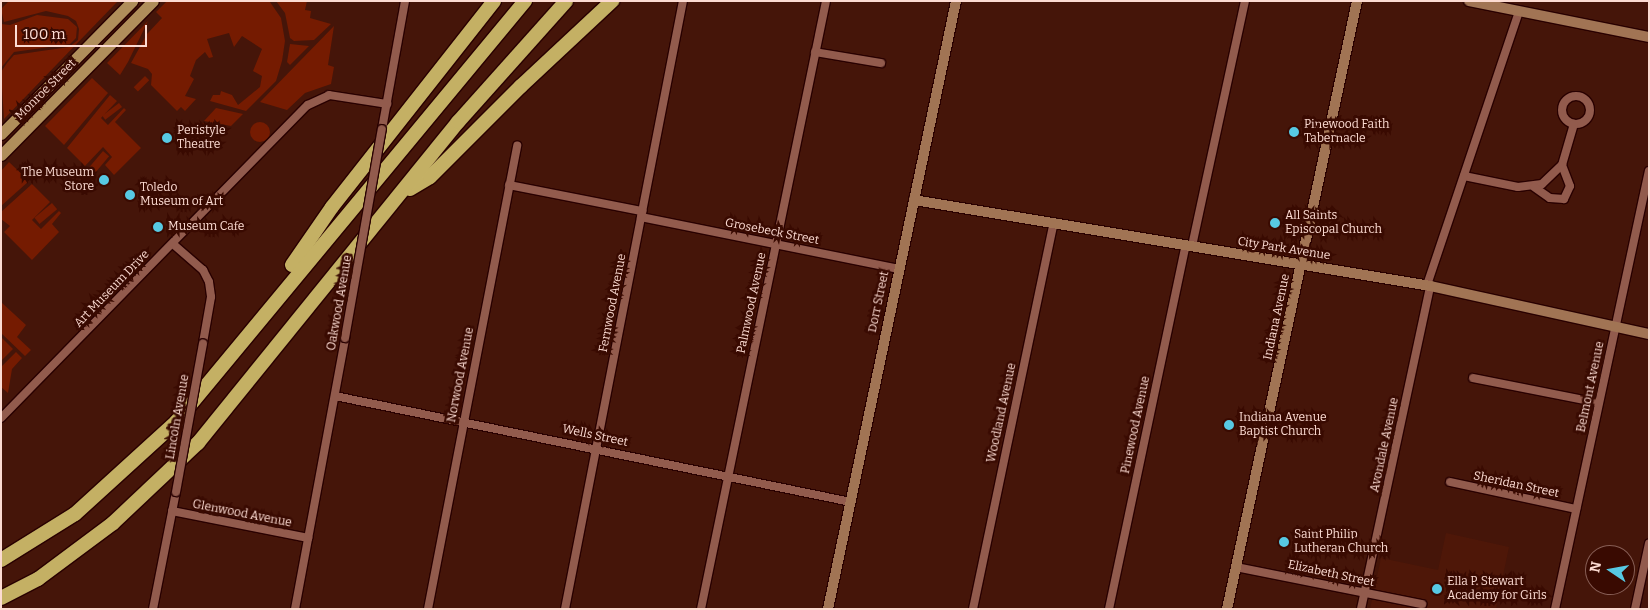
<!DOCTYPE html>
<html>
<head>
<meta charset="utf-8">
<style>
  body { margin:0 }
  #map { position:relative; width:1650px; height:610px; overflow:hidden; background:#451509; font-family:Bitter,serif }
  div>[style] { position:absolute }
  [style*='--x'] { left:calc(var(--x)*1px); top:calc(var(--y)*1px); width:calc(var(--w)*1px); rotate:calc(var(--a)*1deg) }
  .built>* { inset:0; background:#4e1708 }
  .green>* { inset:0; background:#751b01; transform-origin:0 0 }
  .round { border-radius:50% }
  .roads { filter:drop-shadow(1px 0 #290000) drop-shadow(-1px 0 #290000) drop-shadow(0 1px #290000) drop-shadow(0 -1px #290000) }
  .street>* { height:8px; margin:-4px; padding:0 4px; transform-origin:4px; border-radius:4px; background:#925b4d }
  .street>.ring { margin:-4px; padding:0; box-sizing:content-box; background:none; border:8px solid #925b4d; border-radius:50% }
  .secondary>* { height:10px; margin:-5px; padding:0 5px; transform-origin:5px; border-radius:5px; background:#a17454 }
  .primary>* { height:11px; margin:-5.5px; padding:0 5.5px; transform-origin:5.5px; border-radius:5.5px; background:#b08e5b }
  .highway>* { height:14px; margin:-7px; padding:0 7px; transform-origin:7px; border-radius:7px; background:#c4b064 }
  .bridges { filter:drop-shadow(1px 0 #290000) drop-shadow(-1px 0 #290000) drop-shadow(0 1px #290000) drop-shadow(0 -1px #290000) }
  .street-bridge>* { height:8px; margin:-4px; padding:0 4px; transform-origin:4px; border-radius:4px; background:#925b4d }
  .dots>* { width:14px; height:14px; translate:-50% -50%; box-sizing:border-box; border:2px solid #390a01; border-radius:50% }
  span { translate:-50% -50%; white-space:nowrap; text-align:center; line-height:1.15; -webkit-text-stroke:5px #390a01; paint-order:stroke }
  .street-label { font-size:12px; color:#fcdbd2 }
  .poi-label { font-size:12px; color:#fcdbd2 }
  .left { translate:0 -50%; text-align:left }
  .right { translate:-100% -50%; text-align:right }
  .frame { position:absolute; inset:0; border:2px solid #fcdbd2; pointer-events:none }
  .north { position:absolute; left:1585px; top:545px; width:50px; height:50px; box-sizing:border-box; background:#390a01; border:1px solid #875e55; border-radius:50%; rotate:282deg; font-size:14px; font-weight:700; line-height:20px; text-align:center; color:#fcdbd2 }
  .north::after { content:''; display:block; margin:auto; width:18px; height:22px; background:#57c9e3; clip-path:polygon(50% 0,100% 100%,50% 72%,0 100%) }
  .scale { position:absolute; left:15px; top:25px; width:132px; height:22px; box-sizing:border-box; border:2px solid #fcdbd2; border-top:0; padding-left:6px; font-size:15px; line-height:18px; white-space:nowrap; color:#fcdbd2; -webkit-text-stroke:4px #390a01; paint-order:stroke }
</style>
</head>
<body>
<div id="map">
  <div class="built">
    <i style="clip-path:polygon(1446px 533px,1509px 547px,1496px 609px,1370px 609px,1381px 558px,1438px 570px)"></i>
  </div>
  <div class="green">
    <i style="clip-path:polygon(9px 1px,117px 2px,4px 119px,1px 72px,7px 63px,14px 55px,69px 47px,78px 40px,79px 29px,76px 21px,68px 16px,46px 11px,4px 22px,1px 9px)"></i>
    <i style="clip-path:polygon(167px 1px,270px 2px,281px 18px,285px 41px,282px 61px,276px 81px,246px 111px,210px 101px,213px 95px,220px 95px,221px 91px,232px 95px,238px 105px,260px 87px,262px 76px,253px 71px,262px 49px,242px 36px,234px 47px,229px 33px,207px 39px,213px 57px,209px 58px,205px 52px,196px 60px,190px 76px,194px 79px,185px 96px,196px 99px,185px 111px,181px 107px,177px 111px,151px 85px,152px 74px,148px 69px,131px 63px,147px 34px,162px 18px,156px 12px)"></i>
    <i style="clip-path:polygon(276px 1px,307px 1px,305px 10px,311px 11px,310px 18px,331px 24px,314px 40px,294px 41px,290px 38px,285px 13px)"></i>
    <i style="clip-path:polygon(37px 15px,68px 19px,77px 27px,76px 38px,70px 44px,14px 52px,1px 68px,1px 24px,10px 25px)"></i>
    <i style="clip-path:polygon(148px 21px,128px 62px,120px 75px,107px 63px)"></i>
    <i style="clip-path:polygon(334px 26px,328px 65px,334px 67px,331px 84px,305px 93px,287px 110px,260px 102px)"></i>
    <i style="clip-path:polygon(290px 44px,309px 46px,290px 65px,287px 62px)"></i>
    <i style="left:145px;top:76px;width:6px;height:16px;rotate:45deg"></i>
    <i style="clip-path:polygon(92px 78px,108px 93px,64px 145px,45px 126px)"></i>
    <i style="clip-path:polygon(110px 95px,117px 101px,101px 118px,108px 125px,124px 108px,126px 110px,115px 122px,141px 148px,114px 175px,105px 165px,112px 157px,103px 147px,85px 166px,67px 148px)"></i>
    <i style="left:119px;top:103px;width:5px;height:21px;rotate:53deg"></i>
    <i style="clip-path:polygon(216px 108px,243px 114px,231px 126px,204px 121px)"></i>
    <i class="round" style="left:250px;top:122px;width:20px;height:20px"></i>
    <i style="clip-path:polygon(201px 123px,220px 127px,211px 136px)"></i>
    <i style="left:103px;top:151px;width:8px;height:23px;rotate:40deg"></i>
    <i style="clip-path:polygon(9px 162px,29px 181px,1px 206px,1px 171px)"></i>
    <i style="clip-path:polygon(32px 184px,50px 202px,32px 220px,41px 229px,59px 211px,61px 213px,52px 224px,59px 232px,32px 260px,4px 232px,10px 226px,1px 219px,1px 212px)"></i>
    <i style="left:52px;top:203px;width:8px;height:23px;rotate:50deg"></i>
    <i style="clip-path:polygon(1px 302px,26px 325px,17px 337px,31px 350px,25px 356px,1px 333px)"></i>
    <i style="clip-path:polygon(1px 337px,13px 349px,1px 361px)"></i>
    <i style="clip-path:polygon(16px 352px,22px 358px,12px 369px,8px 393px,1px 387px,1px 367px)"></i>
  </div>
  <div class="roads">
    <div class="street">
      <i style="--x:815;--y:52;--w:67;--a:9.5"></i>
      <i class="ring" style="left:1562px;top:96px;width:20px;height:20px"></i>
      <i style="--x:382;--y:129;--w:130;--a:-79.8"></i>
      <i style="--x:1464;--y:176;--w:55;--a:11.5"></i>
      <i style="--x:1518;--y:187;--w:24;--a:-7"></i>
      <i style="--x:1542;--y:184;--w:28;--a:-44"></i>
      <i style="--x:1562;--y:165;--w:43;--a:-73.7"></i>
      <i style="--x:509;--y:185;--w:136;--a:11.1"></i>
      <i style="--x:1534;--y:187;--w:19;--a:35"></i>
      <i style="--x:1550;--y:198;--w:14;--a:4"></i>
      <i style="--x:1564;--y:199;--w:14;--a:-65"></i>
      <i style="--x:1570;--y:186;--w:22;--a:-111"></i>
      <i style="--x:641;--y:217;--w:263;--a:11.4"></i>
      <i style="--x:173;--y:244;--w:40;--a:41"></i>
      <i style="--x:203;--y:270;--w:13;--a:63"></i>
      <i style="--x:209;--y:282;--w:15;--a:82"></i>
      <i style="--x:211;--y:297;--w:47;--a:99.9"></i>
      <i style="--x:1192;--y:246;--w:251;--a:-77.8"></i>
      <i style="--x:1427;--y:285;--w:289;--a:-71.4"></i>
      <i style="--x:1473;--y:378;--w:128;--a:11.2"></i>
      <i style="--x:335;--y:396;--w:527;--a:11.61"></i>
      <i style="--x:1;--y:418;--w:438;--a:-45.6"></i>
      <i style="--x:308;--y:105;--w:23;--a:-25"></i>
      <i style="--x:329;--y:95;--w:59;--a:8.8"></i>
      <i style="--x:1450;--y:482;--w:129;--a:12.1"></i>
      <i style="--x:172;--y:511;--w:139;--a:11.2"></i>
      <i style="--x:1236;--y:567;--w:190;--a:11.3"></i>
      <i style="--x:153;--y:609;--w:119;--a:-78.9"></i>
      <i style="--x:295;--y:609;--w:276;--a:-79.5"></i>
      <i style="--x:428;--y:609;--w:472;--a:-79.1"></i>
      <i style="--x:565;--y:609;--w:619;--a:-79.02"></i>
      <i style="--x:701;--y:609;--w:621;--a:-78.38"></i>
      <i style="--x:973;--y:609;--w:395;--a:-78.2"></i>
      <i style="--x:1109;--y:609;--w:372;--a:-78.1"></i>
      <i style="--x:1361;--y:609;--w:330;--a:-77.9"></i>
      <i style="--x:1555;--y:609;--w:448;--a:-77.9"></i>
      <i style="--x:1635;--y:609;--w:67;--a:-78"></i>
    </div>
    <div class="secondary">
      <i style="--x:1469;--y:1;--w:184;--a:11.3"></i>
      <i style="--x:914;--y:200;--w:523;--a:9.46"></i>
      <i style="--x:1430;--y:286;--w:224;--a:12.4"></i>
      <i style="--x:828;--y:609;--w:621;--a:-78.11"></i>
      <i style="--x:1227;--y:609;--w:622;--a:-77.93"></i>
    </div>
    <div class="primary">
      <i style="--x:1;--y:134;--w:187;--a:-45.4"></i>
      <i style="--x:1;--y:155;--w:216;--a:-45.4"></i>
    </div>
    <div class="highway">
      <i style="--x:410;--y:189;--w:23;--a:-31"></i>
      <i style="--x:430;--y:177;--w:129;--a:-45"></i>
      <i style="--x:521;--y:86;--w:125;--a:-43"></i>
      <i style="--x:292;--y:265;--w:70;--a:-55.4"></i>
      <i style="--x:332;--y:207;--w:262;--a:-51.8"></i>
      <i style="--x:1;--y:560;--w:87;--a:-31.9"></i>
      <i style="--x:75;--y:514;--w:137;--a:-42.3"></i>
      <i style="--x:176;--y:422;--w:547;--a:-50.34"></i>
      <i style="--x:1;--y:598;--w:42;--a:-27.2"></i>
      <i style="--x:38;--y:579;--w:94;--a:-36.7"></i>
      <i style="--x:113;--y:523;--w:117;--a:-43.3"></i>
      <i style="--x:198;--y:443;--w:413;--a:-51"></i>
      <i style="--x:458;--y:122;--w:162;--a:-48.2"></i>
    </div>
  </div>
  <div class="bridges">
    <div class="street-bridge">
      <i style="--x:345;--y:338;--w:212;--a:-80"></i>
      <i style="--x:176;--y:492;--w:151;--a:-79.7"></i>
    </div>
  </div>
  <div class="dots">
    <i style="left:1294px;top:132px;background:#57c9e3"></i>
    <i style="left:167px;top:138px;background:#57c9e3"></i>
    <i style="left:104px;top:180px;background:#57c9e3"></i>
    <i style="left:130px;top:195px;background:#57c9e3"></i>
    <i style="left:1275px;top:223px;background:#57c9e3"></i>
    <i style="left:158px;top:227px;background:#57c9e3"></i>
    <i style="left:1229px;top:425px;background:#57c9e3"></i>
    <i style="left:1284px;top:542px;background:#57c9e3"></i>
    <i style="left:1437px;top:589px;background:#57c9e3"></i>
  </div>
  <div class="street-label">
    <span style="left:46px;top:90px;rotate:-45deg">Monroe Street</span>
    <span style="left:772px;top:232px;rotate:11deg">Grosebeck Street</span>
    <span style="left:1284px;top:249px;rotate:9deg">City Park Avenue</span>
    <span style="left:112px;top:289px;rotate:-46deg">Art Museum Drive</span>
    <span style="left:879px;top:302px;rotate:-78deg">Dorr Street</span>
    <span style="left:340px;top:303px;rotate:-80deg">Oakwood Avenue</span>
    <span style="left:613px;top:303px;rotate:-79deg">Fernwood Avenue</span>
    <span style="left:752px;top:303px;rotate:-78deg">Palmwood Avenue</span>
    <span style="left:1277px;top:317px;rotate:-78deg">Indiana Avenue</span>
    <span style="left:461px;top:375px;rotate:-79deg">Norwood Avenue</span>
    <span style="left:1591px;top:387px;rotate:-78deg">Belmont Avenue</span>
    <span style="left:1002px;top:413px;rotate:-78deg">Woodland Avenue</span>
    <span style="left:178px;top:417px;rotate:-80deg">Lincoln Avenue</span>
    <span style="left:1136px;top:425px;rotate:-78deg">Pinewood Avenue</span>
    <span style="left:595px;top:436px;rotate:12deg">Wells Street</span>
    <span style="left:1385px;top:445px;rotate:-78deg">Avondale Avenue</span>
    <span style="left:1516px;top:485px;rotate:12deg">Sheridan Street</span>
    <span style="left:242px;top:514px;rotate:11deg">Glenwood Avenue</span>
    <span style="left:1331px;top:574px;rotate:12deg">Elizabeth Street</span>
  </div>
  <div class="poi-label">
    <span class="left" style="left:1304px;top:132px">Pinewood Faith<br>Tabernacle</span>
    <span class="left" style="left:177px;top:138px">Peristyle<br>Theatre</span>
    <span class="right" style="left:94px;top:180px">The Museum<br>Store</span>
    <span class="left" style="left:140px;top:195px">Toledo<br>Museum of Art</span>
    <span class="left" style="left:1285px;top:223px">All Saints<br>Episcopal Church</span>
    <span class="left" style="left:168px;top:227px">Museum Cafe</span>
    <span class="left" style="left:1239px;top:425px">Indiana Avenue<br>Baptist Church</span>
    <span class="left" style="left:1294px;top:542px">Saint Philip<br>Lutheran Church</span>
    <span class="left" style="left:1447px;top:589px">Ella P. Stewart<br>Academy for Girls</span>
  </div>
  <div class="frame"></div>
  <div class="north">N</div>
  <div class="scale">100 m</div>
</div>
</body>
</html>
